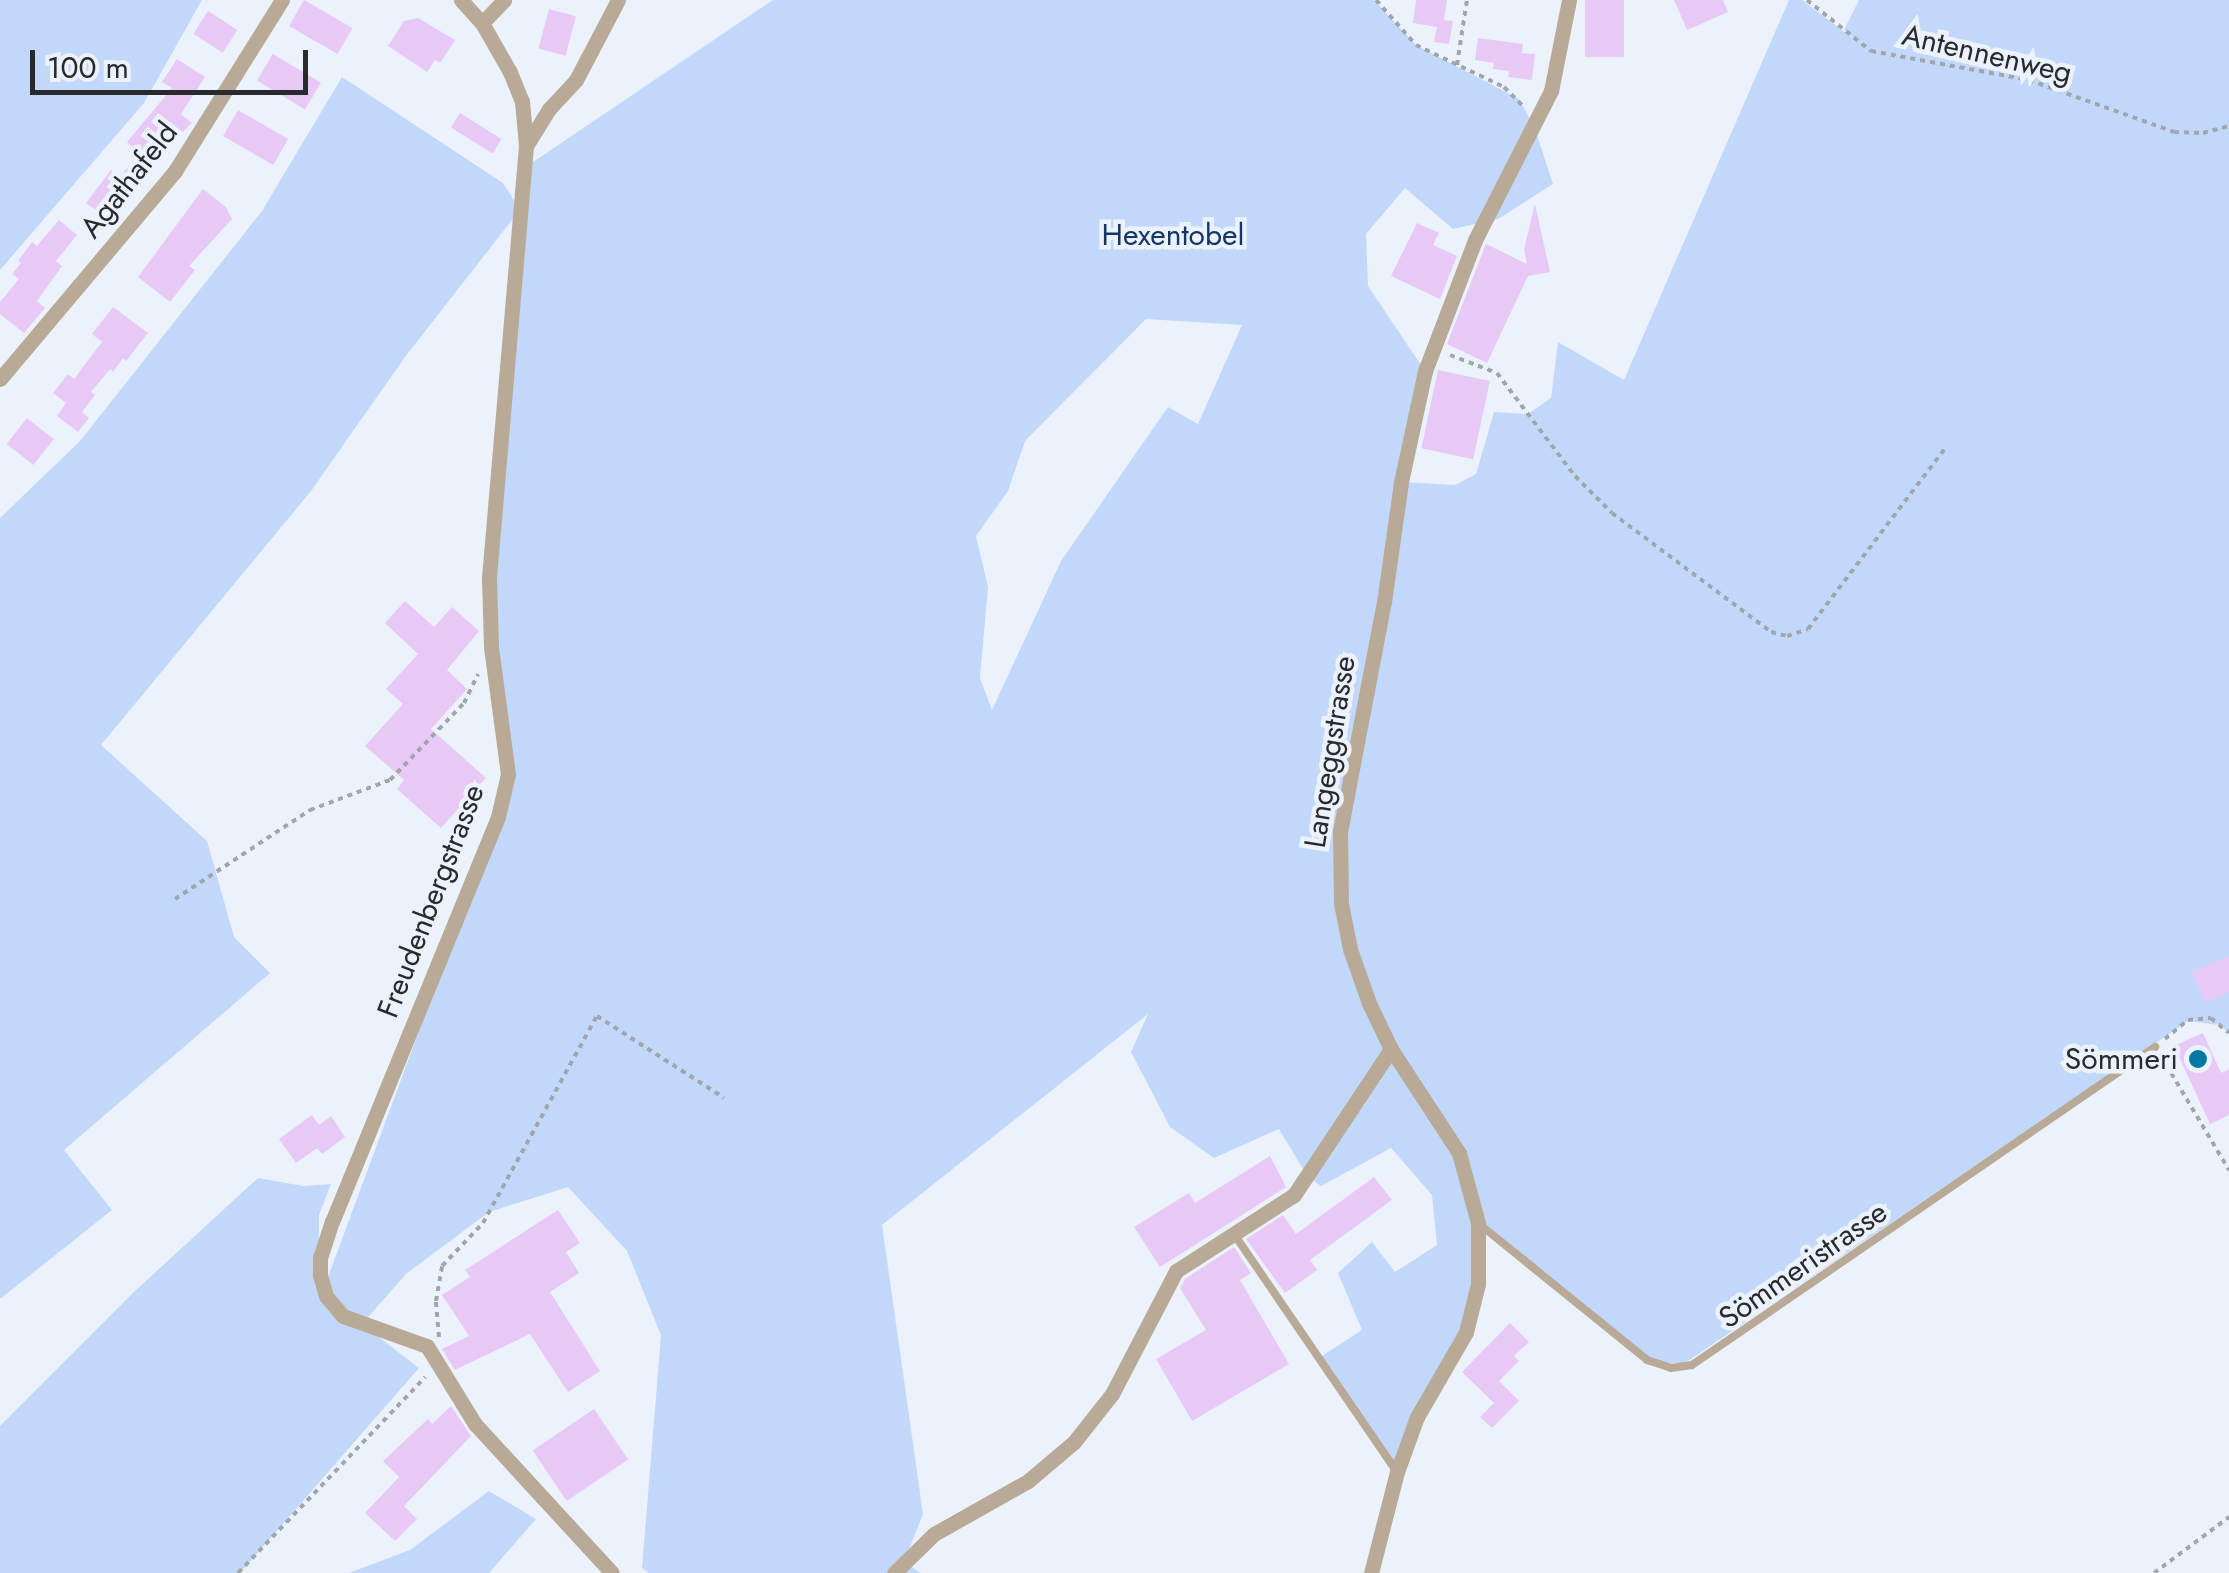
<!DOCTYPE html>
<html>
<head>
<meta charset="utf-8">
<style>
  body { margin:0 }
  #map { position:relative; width:2229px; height:1573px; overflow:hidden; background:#ecf2fc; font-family:Jost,sans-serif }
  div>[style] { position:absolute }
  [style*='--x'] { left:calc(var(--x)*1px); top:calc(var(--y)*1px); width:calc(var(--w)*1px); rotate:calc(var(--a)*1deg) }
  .green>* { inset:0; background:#c2d8fa }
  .building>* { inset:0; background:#e8c9f5; transform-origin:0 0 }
  .path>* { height:4px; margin-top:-2px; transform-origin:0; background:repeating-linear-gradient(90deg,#a1a6ad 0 5px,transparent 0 10px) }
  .lane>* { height:8px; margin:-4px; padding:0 4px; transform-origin:4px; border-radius:4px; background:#b8aa97 }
  .street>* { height:15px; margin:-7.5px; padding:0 7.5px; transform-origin:7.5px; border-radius:7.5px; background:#b8aa97 }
  .dots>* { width:28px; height:28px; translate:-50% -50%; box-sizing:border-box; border:5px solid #ecf2fc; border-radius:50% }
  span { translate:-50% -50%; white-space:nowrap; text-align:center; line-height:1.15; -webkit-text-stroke:9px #ecf2fc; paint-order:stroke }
  .street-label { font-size:30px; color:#282a2e }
  .park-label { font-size:30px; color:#15366a }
  .poi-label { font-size:30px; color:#282a2e }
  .right { translate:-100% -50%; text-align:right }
  .scale { position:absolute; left:30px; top:50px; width:278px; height:45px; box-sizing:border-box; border:5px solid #282a2e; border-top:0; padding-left:12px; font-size:30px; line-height:35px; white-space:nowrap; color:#282a2e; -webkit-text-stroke:8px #ecf2fc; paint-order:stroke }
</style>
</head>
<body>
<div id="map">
  <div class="green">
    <i style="clip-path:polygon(0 0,202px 0,144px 103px,0 270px)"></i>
    <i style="clip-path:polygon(evenodd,773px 0,1374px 0,1416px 45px,1519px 99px,1534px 126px,1553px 184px,1498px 219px,1453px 229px,1405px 188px,1366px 234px,1368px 286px,1425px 371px,1401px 482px,1455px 485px,1476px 474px,1494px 412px,1528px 414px,1551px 398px,1558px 342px,1624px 380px,1789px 0,1802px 0,1859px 43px,1844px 30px,1859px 0,2229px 0,2229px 1033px,2219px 1025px,2188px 1021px,1685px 1363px,1665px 1363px,1648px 1356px,1478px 1224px,1466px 1332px,1397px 1472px,1319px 1358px,1362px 1330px,1338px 1273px,1372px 1242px,1395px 1272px,1437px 1245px,1432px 1195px,1391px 1148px,1321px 1186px,1307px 1176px,1279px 1129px,1214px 1158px,1170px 1127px,1131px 1052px,1148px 1014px,882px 1225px,923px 1514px,904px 1562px,921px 1573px,649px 1573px,642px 1568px,661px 1335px,627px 1251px,568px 1187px,489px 1212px,406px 1274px,362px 1324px,419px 1368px,240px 1573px,0 1573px,0 1426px,135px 1291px,258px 1178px,303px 1186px,331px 1184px,319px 1215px,319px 1266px,324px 1288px,504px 801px,490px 630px,519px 211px,405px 357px,311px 491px,101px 745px,207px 841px,234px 937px,270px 973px,64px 1150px,112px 1210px,0 1299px,0 518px,80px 441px,262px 211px,342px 77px,503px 183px,519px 208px,527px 166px,773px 0,1146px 319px,1242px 325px,1198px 424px,1168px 407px,1061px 561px,992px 710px,980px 678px,988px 587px,976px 536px,1008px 491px,1025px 441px,1146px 319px)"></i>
    <i style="clip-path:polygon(489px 1491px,536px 1519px,489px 1573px,349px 1573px,410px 1550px)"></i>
  </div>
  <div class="building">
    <i style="left:304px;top:0;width:56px;height:30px;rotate:30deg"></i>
    <i style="clip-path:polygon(1416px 0,1447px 0,1444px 20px,1453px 21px,1449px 44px,1434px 42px,1437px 27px,1413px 23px)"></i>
    <i style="left:1585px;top:0;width:39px;height:57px"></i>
    <i style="clip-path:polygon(1674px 0,1723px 0,1728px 12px,1687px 30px)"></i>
    <i style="left:549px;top:9px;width:28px;height:41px;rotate:15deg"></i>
    <i style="left:208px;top:11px;width:35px;height:27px;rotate:33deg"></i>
    <i style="clip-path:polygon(418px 18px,455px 40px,440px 63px,435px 60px,427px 72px,388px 46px,404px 21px)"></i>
    <i style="clip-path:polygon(1478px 38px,1523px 44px,1522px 53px,1535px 54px,1532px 80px,1508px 77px,1509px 71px,1493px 69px,1494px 63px,1475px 60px)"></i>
    <i style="left:273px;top:54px;width:56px;height:31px;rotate:31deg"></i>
    <i style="clip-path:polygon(177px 59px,205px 77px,181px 114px,192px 123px,148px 167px,108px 219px,86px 203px,111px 170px,120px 177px,139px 153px,127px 142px,172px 88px,162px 82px)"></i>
    <i style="left:238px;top:110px;width:58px;height:30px;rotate:30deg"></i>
    <i style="left:460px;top:113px;width:49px;height:17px;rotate:32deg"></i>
    <i style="clip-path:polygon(203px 189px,226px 207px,232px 219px,189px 266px,195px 270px,170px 302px,138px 277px)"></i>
    <i style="clip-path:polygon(1535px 204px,1550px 272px,1528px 276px,1487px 363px,1447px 344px,1486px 244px,1527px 264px,1524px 249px)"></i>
    <i style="clip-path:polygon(59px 220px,77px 235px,56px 261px,62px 266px,37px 301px,45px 308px,24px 333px,0 314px,0 302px,19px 279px,12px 274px,21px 263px,18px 261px,32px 242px,37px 246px)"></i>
    <i style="clip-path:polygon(1417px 223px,1439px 233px,1433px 245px,1457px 256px,1440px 299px,1391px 276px)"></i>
    <i style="clip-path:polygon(113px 307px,148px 333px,126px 361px,123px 358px,113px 372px,110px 369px,91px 392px,95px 395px,82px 412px,89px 418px,78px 432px,57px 416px,66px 403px,53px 393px,68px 374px,74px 379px,102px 342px,92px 334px)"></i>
    <i style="left:1438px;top:370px;width:53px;height:80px;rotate:12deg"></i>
    <i style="left:27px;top:418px;width:34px;height:33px;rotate:38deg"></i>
    <i style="clip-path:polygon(405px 601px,434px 627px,452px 607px,479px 631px,447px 670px,467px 689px,431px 729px,486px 778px,441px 828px,397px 789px,404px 780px,365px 746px,403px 704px,386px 689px,418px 654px,385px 623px)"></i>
    <i style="clip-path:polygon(2229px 956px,2229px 992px,2205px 1003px,2192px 972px)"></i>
    <i style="clip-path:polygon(2203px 1033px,2221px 1073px,2229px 1069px,2229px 1115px,2210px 1124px,2174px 1046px)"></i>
    <i style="clip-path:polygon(312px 1115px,319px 1125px,331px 1116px,345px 1137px,322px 1154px,317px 1148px,296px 1163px,279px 1139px)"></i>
    <i style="clip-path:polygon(1270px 1156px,1286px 1187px,1160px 1267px,1134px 1227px,1189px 1193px,1195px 1203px)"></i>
    <i style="clip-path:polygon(1374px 1177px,1392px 1200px,1310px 1260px,1317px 1270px,1285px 1293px,1246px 1239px,1283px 1215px,1296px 1234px)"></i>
    <i style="clip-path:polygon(558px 1210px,580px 1243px,566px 1252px,579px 1273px,550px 1292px,600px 1371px,568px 1392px,530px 1334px,455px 1370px,442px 1349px,469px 1336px,442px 1295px,470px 1277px,465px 1270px)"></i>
    <i style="clip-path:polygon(1234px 1247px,1251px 1273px,1240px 1280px,1289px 1364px,1192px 1421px,1156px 1359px,1206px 1330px,1180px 1288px,1185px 1279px)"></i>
    <i style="clip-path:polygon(1510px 1323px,1529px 1342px,1514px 1356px,1519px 1361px,1499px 1381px,1519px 1401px,1492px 1428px,1480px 1417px,1494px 1403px,1462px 1372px)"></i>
    <i style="clip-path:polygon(451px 1406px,471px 1436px,404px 1506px,417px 1519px,395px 1541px,365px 1513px,399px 1477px,383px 1461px,428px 1419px,432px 1424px)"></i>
    <i style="left:594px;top:1409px;width:61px;height:74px;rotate:56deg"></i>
  </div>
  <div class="path">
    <i style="--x:1376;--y:0;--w:60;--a:48.4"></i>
    <i style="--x:1416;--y:45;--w:98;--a:25.5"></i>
    <i style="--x:1504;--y:87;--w:27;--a:45"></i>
    <i style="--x:1807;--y:0;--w:82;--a:38.6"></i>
    <i style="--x:1871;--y:51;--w:161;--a:10.4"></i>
    <i style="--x:2029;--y:80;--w:154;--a:19.7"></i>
    <i style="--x:2174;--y:132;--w:29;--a:2"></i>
    <i style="--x:2203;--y:133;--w:27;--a:-15"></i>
    <i style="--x:1457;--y:65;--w:66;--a:-81.3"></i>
    <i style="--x:1450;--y:355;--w:50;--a:21"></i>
    <i style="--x:1497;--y:373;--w:129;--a:52.9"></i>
    <i style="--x:1575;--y:476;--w:52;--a:45"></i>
    <i style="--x:1612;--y:513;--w:199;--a:36.8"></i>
    <i style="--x:1771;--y:632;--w:16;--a:14"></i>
    <i style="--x:1787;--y:636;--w:22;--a:-18"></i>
    <i style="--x:1808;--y:629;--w:230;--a:-52.8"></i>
    <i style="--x:175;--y:899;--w:162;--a:-33.4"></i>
    <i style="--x:310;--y:810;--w:85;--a:-20.6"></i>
    <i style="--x:390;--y:780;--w:107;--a:-46.1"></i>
    <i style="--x:464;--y:703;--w:32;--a:-64"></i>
    <i style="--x:2165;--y:1039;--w:30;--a:-40"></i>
    <i style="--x:2188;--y:1020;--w:23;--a:-5"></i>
    <i style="--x:2211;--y:1018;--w:23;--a:40"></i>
    <i style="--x:2161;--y:1056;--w:133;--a:59.2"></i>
    <i style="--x:439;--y:1337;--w:36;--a:-95"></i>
    <i style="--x:436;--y:1301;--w:36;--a:-80"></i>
    <i style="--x:442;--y:1266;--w:59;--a:-46.4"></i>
    <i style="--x:483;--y:1223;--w:236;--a:-61.2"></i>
    <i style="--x:597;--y:1016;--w:151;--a:32.8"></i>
    <i style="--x:238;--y:1573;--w:271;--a:-46.3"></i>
    <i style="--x:2154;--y:1573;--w:94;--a:-36.7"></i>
  </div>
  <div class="lane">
    <i style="--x:1478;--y:1223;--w:218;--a:39"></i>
    <i style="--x:1647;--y:1360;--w:25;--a:18"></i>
    <i style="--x:1671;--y:1368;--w:21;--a:-8"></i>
    <i style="--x:1692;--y:1365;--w:562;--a:-34.48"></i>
    <i style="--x:1234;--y:1234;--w:288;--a:55.6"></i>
  </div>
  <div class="street">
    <i style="--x:461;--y:0;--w:31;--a:48"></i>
    <i style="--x:482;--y:23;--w:56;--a:60.3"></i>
    <i style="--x:510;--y:72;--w:31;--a:68"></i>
    <i style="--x:522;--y:101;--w:45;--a:84.9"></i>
    <i style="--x:526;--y:146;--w:435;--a:94.9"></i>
    <i style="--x:489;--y:579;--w:68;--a:88.3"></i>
    <i style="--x:491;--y:647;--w:128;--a:82.4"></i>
    <i style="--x:508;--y:774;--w:44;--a:103.1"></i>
    <i style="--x:498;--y:817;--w:437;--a:112.3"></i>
    <i style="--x:332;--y:1221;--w:38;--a:108"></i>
    <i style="--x:320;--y:1257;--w:18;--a:90"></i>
    <i style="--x:320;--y:1275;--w:22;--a:74"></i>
    <i style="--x:326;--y:1296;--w:26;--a:50"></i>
    <i style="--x:343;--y:1316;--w:89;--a:19.7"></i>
    <i style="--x:427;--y:1346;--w:92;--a:58.4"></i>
    <i style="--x:475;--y:1424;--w:202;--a:47.4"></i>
    <i style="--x:482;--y:23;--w:32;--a:-46"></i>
    <i style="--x:526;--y:146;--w:44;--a:-58.1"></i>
    <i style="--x:549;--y:109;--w:40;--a:-47"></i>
    <i style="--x:576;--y:80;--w:90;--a:-62.3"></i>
    <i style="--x:0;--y:379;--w:272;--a:-49.9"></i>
    <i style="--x:175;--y:171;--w:202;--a:-58"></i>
    <i style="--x:894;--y:1573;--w:56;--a:-44.3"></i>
    <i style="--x:934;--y:1534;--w:108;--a:-29.4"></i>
    <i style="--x:1028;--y:1481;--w:60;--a:-40.3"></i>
    <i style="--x:1074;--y:1442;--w:61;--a:-51.6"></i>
    <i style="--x:1112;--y:1394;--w:139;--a:-62.5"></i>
    <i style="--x:1176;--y:1271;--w:140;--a:-32.8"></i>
    <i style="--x:1294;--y:1195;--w:175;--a:-56.4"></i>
    <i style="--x:1371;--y:1573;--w:104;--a:-75.6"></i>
    <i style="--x:1397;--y:1472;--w:59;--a:-70"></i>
    <i style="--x:1417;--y:1417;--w:98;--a:-60"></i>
    <i style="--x:1466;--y:1332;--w:49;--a:-76"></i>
    <i style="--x:1478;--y:1284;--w:61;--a:-90"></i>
    <i style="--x:1478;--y:1223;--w:73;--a:-105.2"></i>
    <i style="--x:1459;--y:1153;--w:124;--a:-123.2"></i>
    <i style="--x:1391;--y:1049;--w:51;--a:-115.6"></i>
    <i style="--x:1369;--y:1003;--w:57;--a:-109.4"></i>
    <i style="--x:1350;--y:949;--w:47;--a:-101.1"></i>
    <i style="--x:1341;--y:903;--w:71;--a:-90.8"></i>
    <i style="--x:1340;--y:832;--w:234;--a:-79.2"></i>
    <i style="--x:1384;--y:602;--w:121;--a:-81.9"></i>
    <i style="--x:1401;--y:482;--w:114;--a:-77.8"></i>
    <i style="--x:1425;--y:371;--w:140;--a:-69.1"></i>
    <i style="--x:1475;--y:240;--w:167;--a:-63"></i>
    <i style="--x:1551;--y:91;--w:93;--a:-78.8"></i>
  </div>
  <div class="dots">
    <i style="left:2198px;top:1059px;background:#0078a1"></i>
  </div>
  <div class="street-label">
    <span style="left:1987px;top:54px;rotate:13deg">Antennenweg</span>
    <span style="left:129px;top:180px;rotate:-52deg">Agathafeld</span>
    <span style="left:1330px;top:752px;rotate:-81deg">Langeggstrasse</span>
    <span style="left:431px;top:901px;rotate:-69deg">Freudenbergstrasse</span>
    <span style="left:1803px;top:1265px;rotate:-35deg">Sömmeristrasse</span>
  </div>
  <div class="park-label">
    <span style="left:1173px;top:235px">Hexentobel</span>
  </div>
  <div class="poi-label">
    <span class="right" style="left:2178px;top:1059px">Sömmeri</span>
  </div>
  <div class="scale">100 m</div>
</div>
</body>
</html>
